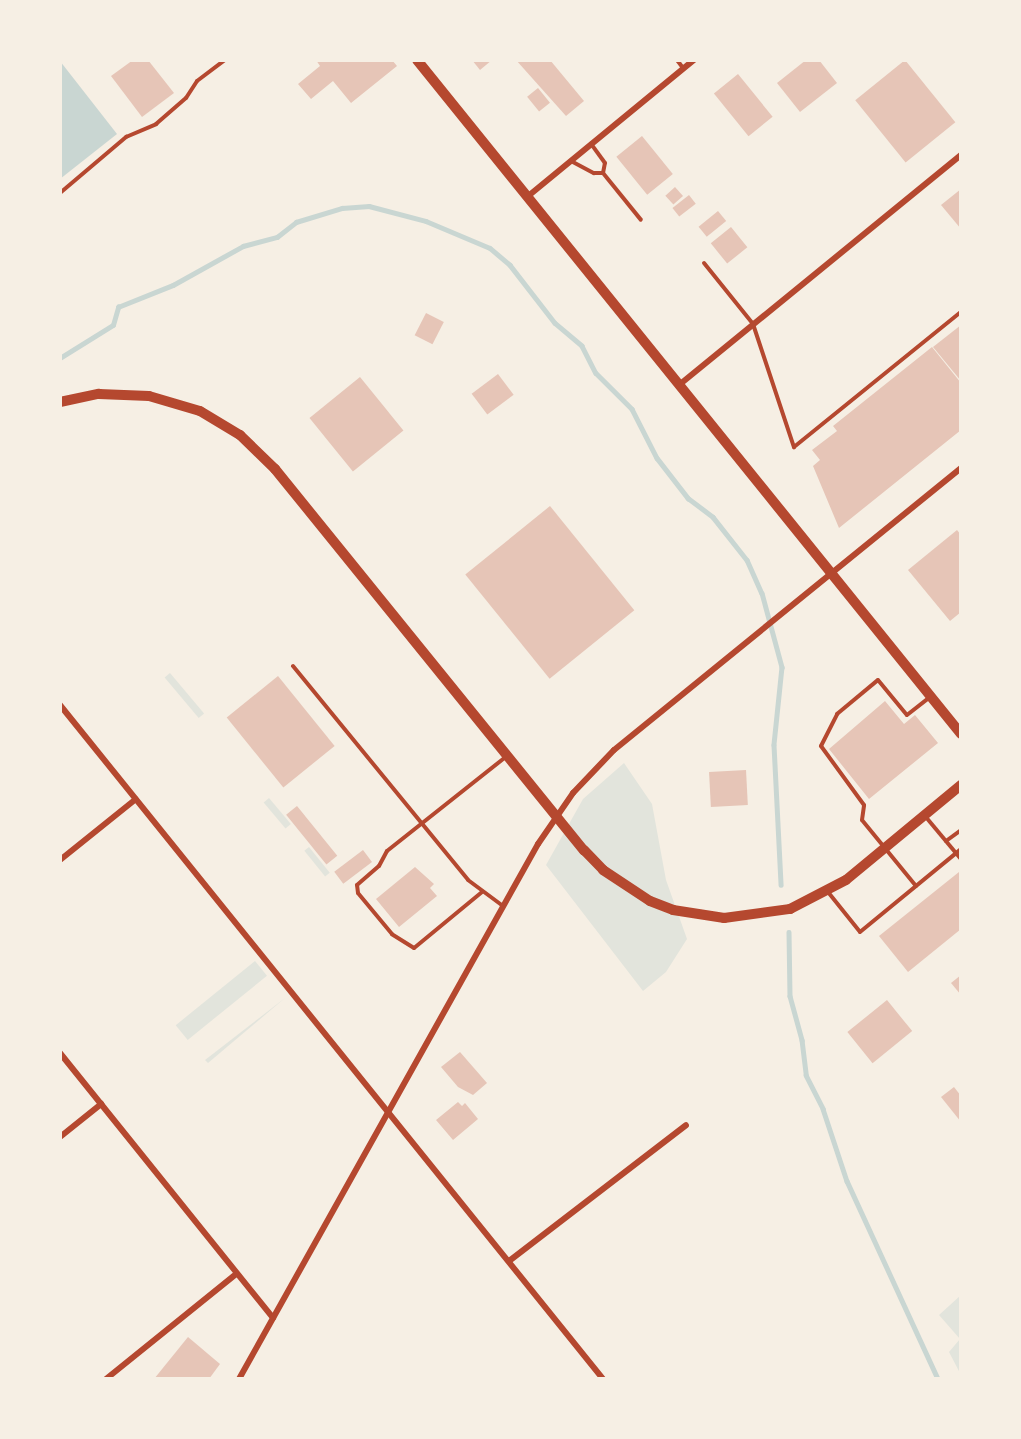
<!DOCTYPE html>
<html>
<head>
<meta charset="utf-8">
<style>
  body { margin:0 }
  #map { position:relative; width:1021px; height:1439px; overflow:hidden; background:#f6efe4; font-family:Barlow,sans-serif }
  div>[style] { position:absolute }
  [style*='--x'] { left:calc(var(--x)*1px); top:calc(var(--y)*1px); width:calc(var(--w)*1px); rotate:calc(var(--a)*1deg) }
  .green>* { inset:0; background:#e2e4dc; transform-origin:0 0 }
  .water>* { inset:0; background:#c9d6d2 }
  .stream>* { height:4.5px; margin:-2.25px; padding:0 2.25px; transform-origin:2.25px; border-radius:2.25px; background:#c9d6d2 }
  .building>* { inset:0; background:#e6c5b7; transform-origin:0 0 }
  .service>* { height:4px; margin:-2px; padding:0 2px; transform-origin:2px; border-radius:2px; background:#b5482f }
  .minor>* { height:6px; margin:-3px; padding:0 3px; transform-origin:3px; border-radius:3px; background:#b5482f }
  .secondary>* { height:10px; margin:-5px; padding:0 5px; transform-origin:5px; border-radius:5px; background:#b5482f }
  span { translate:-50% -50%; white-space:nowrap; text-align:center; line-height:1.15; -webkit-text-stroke:6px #f6efe4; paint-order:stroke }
  .frame { position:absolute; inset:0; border:62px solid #f6efe4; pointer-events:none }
</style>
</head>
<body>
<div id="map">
  <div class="green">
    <i style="left:170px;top:673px;width:53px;height:7px;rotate:50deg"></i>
    <i style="clip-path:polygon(624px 763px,652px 804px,666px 880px,687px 939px,666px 972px,643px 991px,546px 865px,583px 799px)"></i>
    <i style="left:269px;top:798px;width:34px;height:7px;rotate:50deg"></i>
    <i style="left:309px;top:847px;width:33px;height:6px;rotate:51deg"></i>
    <i style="left:255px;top:961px;width:19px;height:102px;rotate:51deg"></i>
    <i style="clip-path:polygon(285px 998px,208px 1063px,205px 1060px)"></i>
    <i style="clip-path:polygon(961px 1295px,961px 1375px,949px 1352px,960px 1339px,939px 1315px)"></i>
  </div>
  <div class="water">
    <i style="clip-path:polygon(60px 61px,117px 134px,60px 179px)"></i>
  </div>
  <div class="stream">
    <i style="--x:60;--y:358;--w:62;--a:-31.9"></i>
    <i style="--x:113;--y:325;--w:19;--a:-74"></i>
    <i style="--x:118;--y:307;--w:59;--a:-21.8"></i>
    <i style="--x:173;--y:285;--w:80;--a:-29.1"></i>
    <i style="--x:243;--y:246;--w:35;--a:-15"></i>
    <i style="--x:277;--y:237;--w:24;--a:-38"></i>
    <i style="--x:296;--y:222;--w:48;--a:-16.9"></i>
    <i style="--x:342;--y:208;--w:27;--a:-4"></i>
    <i style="--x:369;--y:206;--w:59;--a:14.7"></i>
    <i style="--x:426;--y:221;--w:69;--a:22.9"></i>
    <i style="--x:490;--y:248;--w:26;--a:40"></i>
    <i style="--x:510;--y:265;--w:73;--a:52.2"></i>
    <i style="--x:555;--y:323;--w:35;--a:40"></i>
    <i style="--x:582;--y:346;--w:30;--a:63"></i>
    <i style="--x:596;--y:373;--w:51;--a:45"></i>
    <i style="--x:632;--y:409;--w:55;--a:63"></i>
    <i style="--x:657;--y:458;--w:51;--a:52.2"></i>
    <i style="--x:688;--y:498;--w:31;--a:37"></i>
    <i style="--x:713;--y:517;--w:55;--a:51.7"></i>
    <i style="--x:747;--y:560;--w:36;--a:66"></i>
    <i style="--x:762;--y:593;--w:77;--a:74.9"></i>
    <i style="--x:782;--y:667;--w:78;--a:95.9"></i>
    <i style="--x:774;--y:745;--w:140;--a:87.1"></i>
    <i style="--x:789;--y:932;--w:64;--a:89.1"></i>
    <i style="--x:790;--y:996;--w:46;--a:74.7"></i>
    <i style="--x:802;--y:1040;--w:35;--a:83"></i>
    <i style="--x:806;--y:1075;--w:38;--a:63"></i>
    <i style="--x:823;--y:1109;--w:76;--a:71.6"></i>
    <i style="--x:847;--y:1181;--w:218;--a:65.3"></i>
  </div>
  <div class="building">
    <i style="clip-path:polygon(133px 60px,148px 60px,174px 93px,142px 117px,111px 76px)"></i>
    <i style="clip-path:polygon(316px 60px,392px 60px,397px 66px,351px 103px,333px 81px,311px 99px,298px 84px,320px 66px)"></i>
    <i style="clip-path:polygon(472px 60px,492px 60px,480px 70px)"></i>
    <i style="clip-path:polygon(516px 60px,550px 60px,584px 101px,566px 116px)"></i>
    <i style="clip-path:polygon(806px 60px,819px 60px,837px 83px,800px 112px,777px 83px)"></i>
    <i style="left:905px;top:60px;width:80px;height:64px;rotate:51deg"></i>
    <i style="left:738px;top:74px;width:55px;height:31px;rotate:51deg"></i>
    <i style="left:538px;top:88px;width:19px;height:14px;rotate:51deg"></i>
    <i style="left:642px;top:136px;width:49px;height:33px;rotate:51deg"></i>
    <i style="left:675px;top:187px;width:12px;height:13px;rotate:48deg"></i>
    <i style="clip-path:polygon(961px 189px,961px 229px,941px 205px)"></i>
    <i style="left:689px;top:195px;width:11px;height:21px;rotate:52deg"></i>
    <i style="left:718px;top:211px;width:13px;height:25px;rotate:51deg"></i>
    <i style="left:731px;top:227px;width:26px;height:26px;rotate:51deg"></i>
    <i style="left:426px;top:313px;width:20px;height:25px;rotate:27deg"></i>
    <i style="clip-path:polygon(961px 325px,961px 381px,933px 347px)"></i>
    <i style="clip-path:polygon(932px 347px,961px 383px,961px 430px,839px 528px,813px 466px,820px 460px,812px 450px,837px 431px,833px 426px)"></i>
    <i style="left:498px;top:374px;width:26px;height:33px;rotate:53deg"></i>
    <i style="left:360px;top:377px;width:69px;height:65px;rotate:51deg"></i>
    <i style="left:550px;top:506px;width:134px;height:109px;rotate:51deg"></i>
    <i style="clip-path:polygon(957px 530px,961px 535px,961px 612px,950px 621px,908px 570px)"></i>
    <i style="left:278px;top:676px;width:90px;height:66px;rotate:51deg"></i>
    <i style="clip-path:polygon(885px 701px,904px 724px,915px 715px,938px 743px,869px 799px,829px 749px)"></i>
    <i style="left:746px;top:770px;width:35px;height:37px;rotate:87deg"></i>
    <i style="left:297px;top:806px;width:64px;height:14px;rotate:51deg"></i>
    <i style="left:363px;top:850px;width:15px;height:36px;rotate:53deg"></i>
    <i style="clip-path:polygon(415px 867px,434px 884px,430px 888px,437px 896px,399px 927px,376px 899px)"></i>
    <i style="clip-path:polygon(959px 872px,961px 929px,908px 972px,879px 936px)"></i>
    <i style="clip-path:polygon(961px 975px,961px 995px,951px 983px)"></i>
    <i style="left:887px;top:1000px;width:40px;height:51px;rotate:51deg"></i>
    <i style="clip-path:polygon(460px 1052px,487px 1083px,473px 1095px,458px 1087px,441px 1067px)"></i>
    <i style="clip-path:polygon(954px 1087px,961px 1096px,961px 1122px,941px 1097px)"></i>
    <i style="clip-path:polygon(458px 1102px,462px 1106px,465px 1103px,478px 1119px,453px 1140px,436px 1120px)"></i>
    <i style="clip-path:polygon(188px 1337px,220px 1364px,209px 1379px,154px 1379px)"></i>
  </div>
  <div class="service">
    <i style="--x:677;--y:60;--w:10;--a:53"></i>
    <i style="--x:571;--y:161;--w:26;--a:28"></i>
    <i style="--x:594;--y:173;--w:9;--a:0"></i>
    <i style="--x:603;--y:173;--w:10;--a:-79"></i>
    <i style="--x:605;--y:163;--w:24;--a:-126"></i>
    <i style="--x:603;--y:173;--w:60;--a:51"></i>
    <i style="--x:60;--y:193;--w:87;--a:-40.3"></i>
    <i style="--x:126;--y:137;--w:33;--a:-23"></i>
    <i style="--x:156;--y:124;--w:40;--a:-41"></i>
    <i style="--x:186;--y:98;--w:20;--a:-57"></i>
    <i style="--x:197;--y:81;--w:35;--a:-37"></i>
    <i style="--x:704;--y:263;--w:78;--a:51.2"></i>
    <i style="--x:753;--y:324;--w:130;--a:71.6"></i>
    <i style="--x:794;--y:447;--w:215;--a:-39"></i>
    <i style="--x:293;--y:666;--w:276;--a:50.7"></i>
    <i style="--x:468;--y:880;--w:44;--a:36.6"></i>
    <i style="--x:925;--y:816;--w:56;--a:50.1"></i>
    <i style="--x:946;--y:841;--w:19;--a:-36"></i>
    <i style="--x:916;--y:886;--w:85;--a:-129.3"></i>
    <i style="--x:862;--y:820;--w:15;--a:-82"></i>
    <i style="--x:864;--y:805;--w:73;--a:-126.1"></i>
    <i style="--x:821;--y:746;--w:36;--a:-63"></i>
    <i style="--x:837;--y:714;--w:53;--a:-39.7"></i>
    <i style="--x:878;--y:680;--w:45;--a:50.4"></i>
    <i style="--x:907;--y:715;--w:29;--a:-38"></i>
    <i style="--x:482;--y:892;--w:88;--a:140.5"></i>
    <i style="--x:414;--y:948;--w:26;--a:-148"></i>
    <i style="--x:392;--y:934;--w:53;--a:-129.7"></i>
    <i style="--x:358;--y:893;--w:8;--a:-97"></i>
    <i style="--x:357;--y:885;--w:29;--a:-41"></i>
    <i style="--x:379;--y:866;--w:17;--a:-62"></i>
    <i style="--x:387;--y:851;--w:153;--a:-38.4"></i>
    <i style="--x:828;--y:892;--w:51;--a:51.3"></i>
    <i style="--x:860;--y:932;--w:131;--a:-39.4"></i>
  </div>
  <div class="minor">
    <i style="--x:527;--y:197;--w:216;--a:-39.4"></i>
    <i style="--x:679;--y:385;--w:364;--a:-39.2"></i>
    <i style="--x:60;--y:705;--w:866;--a:51.14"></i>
    <i style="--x:60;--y:860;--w:97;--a:-38.8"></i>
    <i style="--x:60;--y:1053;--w:340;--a:51.2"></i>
    <i style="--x:60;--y:1137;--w:53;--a:-38.8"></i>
    <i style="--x:509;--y:1261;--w:223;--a:-37.5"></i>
    <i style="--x:106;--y:1379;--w:167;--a:-38.9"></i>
    <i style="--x:239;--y:1379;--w:613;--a:-60.8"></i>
    <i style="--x:538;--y:844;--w:62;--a:-55.5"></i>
    <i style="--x:573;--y:793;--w:59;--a:-46.4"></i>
    <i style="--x:614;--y:750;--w:447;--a:-39.1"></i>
  </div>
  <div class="secondary">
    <i style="--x:417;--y:60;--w:866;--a:51.09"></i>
    <i style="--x:60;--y:402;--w:40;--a:-12"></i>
    <i style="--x:99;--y:394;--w:50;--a:2.3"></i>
    <i style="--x:149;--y:396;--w:53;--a:16.4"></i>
    <i style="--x:200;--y:411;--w:47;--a:31"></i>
    <i style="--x:240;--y:435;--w:49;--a:44.2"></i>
    <i style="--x:275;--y:469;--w:491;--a:51"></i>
    <i style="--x:584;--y:850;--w:28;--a:46"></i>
    <i style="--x:603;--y:870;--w:56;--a:33.4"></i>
    <i style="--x:650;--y:901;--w:25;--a:21"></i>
    <i style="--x:673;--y:910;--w:52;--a:8.9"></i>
    <i style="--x:724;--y:918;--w:67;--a:-7.8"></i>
    <i style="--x:790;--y:909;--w:63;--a:-27.4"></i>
    <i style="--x:846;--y:880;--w:149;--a:-39.6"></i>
  </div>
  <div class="frame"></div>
</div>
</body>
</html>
